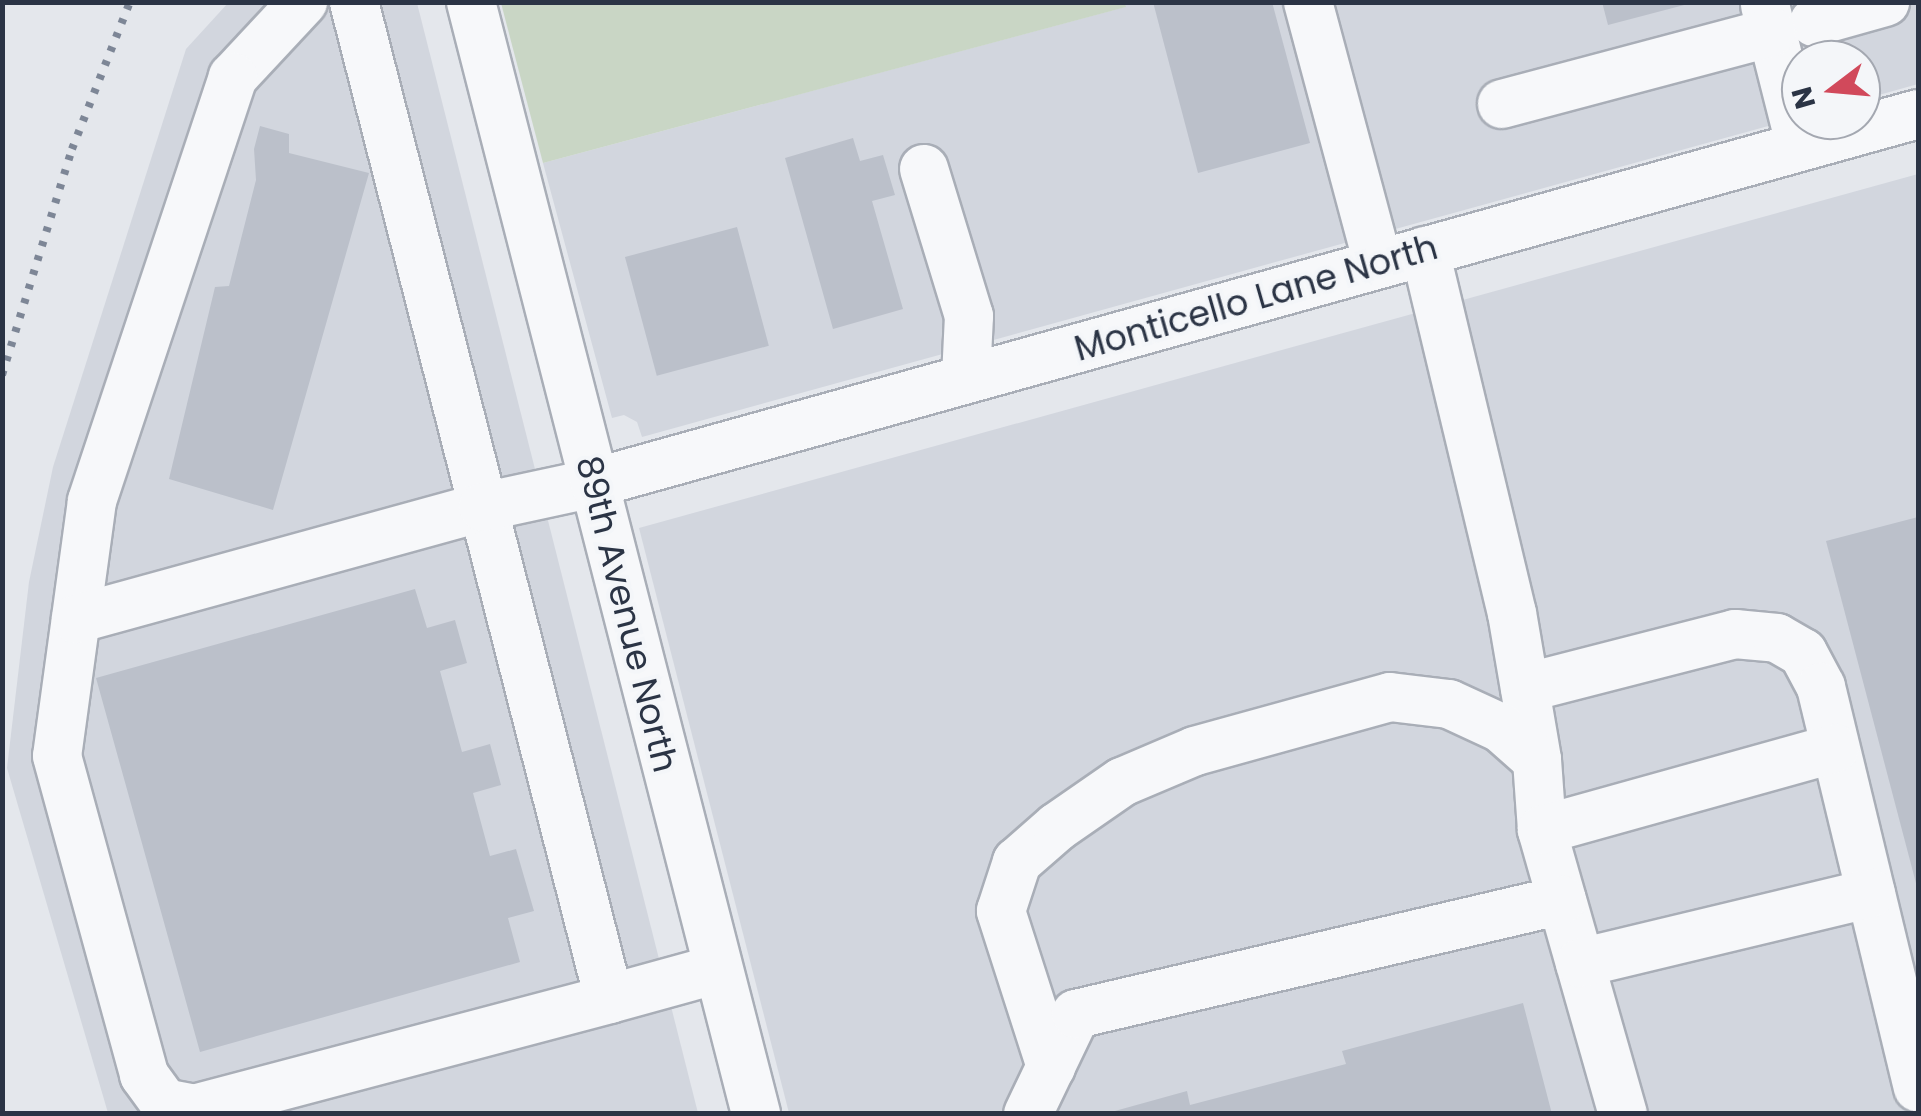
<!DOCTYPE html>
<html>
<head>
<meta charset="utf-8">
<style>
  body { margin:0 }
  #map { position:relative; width:1921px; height:1116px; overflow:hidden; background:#e4e7ec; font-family:Poppins,sans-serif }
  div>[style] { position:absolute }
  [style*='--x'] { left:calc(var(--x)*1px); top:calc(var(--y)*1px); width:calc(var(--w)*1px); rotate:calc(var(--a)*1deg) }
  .built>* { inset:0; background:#d2d6de }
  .green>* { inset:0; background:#c9d6c5 }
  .building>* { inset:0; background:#bbc0ca; transform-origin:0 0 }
  .roads { filter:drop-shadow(2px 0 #a9aeb7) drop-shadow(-2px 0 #a9aeb7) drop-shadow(0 2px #a9aeb7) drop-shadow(0 -2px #a9aeb7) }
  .minor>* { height:48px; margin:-24px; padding:0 24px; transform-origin:24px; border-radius:24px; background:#f7f8fa }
  .rail>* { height:8px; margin-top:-4px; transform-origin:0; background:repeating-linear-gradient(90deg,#7d8696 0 5px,transparent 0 15px) }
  span { translate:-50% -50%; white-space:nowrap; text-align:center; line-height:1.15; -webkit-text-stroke:8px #f4f6f9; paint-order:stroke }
  .street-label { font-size:35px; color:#2b3445 }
  .frame { position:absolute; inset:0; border:5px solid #2b3445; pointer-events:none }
  .north { position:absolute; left:1781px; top:40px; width:100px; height:100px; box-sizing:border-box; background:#f4f6f9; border:2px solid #a4a8b1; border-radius:50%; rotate:254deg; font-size:28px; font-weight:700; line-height:40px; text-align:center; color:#2b3445 }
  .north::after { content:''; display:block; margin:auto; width:35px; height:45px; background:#d1495b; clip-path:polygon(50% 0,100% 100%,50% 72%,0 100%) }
</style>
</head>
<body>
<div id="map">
  <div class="built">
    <i style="clip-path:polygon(228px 3px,417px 3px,698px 1113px,108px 1113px,7px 768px,29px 582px,53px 467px,186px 49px)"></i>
    <i style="clip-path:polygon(1124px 3px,1918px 3px,1918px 84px,1861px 100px,1861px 60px,1801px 60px,1801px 117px,642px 437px,637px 422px,624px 415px,612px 418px,543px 163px,1125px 7px)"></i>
    <i style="clip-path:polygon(1918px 174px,1918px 1113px,789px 1113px,639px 528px)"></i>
  </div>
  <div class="green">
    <i style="clip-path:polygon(1124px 2px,1126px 7px,543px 163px,501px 3px)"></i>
  </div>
  <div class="building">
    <i style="clip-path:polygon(1153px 2px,1272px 2px,1310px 143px,1198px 173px)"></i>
    <i style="clip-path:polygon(1602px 2px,1688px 2px,1688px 4px,1608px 25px)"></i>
    <i style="clip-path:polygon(260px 126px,289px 134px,289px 153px,369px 173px,273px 510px,169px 479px,215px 287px,229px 286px,256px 180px,254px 149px)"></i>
    <i style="clip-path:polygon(853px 138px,860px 161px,883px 155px,895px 195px,872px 201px,903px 309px,833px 329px,785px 158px)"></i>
    <i style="left:737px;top:227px;width:123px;height:116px;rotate:75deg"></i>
    <i style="clip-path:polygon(1918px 517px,1918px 887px,1917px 887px,1826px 541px)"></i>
    <i style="clip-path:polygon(415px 589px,427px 628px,455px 620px,467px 663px,440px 671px,462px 752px,490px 744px,501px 785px,473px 793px,490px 856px,516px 849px,534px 911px,508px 918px,520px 962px,200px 1052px,96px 678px)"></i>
    <i style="clip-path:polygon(1523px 1003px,1552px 1114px,1104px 1114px,1187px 1091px,1190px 1105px,1346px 1064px,1342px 1051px)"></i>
  </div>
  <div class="roads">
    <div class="minor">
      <i style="--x:303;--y:2;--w:103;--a:133"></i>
      <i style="--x:233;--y:77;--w:447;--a:108.4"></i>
      <i style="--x:92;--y:501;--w:257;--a:97.8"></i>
      <i style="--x:57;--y:756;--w:331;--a:74.7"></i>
      <i style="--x:144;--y:1075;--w:34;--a:54"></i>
      <i style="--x:164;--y:1103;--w:31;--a:11"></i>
      <i style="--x:194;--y:1109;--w:429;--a:-14.8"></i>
      <i style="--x:354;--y:2;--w:1029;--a:75.65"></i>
      <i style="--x:609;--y:999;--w:113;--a:-15.4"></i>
      <i style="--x:471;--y:2;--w:1148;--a:75.62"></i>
      <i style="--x:1308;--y:2;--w:271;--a:75"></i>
      <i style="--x:1765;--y:5;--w:146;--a:75.8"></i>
      <i style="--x:1814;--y:22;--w:74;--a:-15.7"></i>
      <i style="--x:1502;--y:104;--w:279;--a:-14.9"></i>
      <i style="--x:924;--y:169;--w:154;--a:73"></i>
      <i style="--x:969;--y:316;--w:62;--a:92.8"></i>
      <i style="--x:1425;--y:251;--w:372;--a:76.5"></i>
      <i style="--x:1512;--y:613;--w:149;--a:80.3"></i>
      <i style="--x:1537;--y:760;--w:70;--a:85.9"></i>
      <i style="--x:1542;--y:830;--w:295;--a:74.1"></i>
      <i style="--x:76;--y:619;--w:422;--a:-15.4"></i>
      <i style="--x:483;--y:507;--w:114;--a:-12.2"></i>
      <i style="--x:594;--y:483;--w:1374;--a:-15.57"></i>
      <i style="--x:1525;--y:688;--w:217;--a:-14.4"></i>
      <i style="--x:1735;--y:634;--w:42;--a:5.4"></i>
      <i style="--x:1777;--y:638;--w:30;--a:30"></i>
      <i style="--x:1803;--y:653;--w:38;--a:62"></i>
      <i style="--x:1821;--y:687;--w:412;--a:76.4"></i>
      <i style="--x:1542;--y:830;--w:304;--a:-15.6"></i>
      <i style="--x:1580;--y:963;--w:299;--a:-13.5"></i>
      <i style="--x:1051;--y:1067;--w:164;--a:-107.8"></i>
      <i style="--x:1001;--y:911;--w:52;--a:-71.9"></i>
      <i style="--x:1017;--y:862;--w:53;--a:-41.2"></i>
      <i style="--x:1057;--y:827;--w:79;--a:-34.7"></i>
      <i style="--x:1122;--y:782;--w:79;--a:-23"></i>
      <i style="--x:1195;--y:751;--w:202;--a:-15.5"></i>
      <i style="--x:1390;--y:697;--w:59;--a:6.8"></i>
      <i style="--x:1449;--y:704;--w:57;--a:24.8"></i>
      <i style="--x:1501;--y:728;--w:48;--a:41.6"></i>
      <i style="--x:1028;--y:1114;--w:111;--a:-64.4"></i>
      <i style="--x:1076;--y:1014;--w:499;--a:-13.2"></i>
    </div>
  </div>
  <div class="rail">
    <i style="--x:2;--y:375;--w:237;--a:-72.8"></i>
    <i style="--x:72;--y:149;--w:158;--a:-68.5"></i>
  </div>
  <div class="street-label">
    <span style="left:1256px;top:298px;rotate:-16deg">Monticello Lane North</span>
    <span style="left:627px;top:614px;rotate:76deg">89th Avenue North</span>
  </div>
  <div class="frame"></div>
  <div class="north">N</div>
</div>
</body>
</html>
